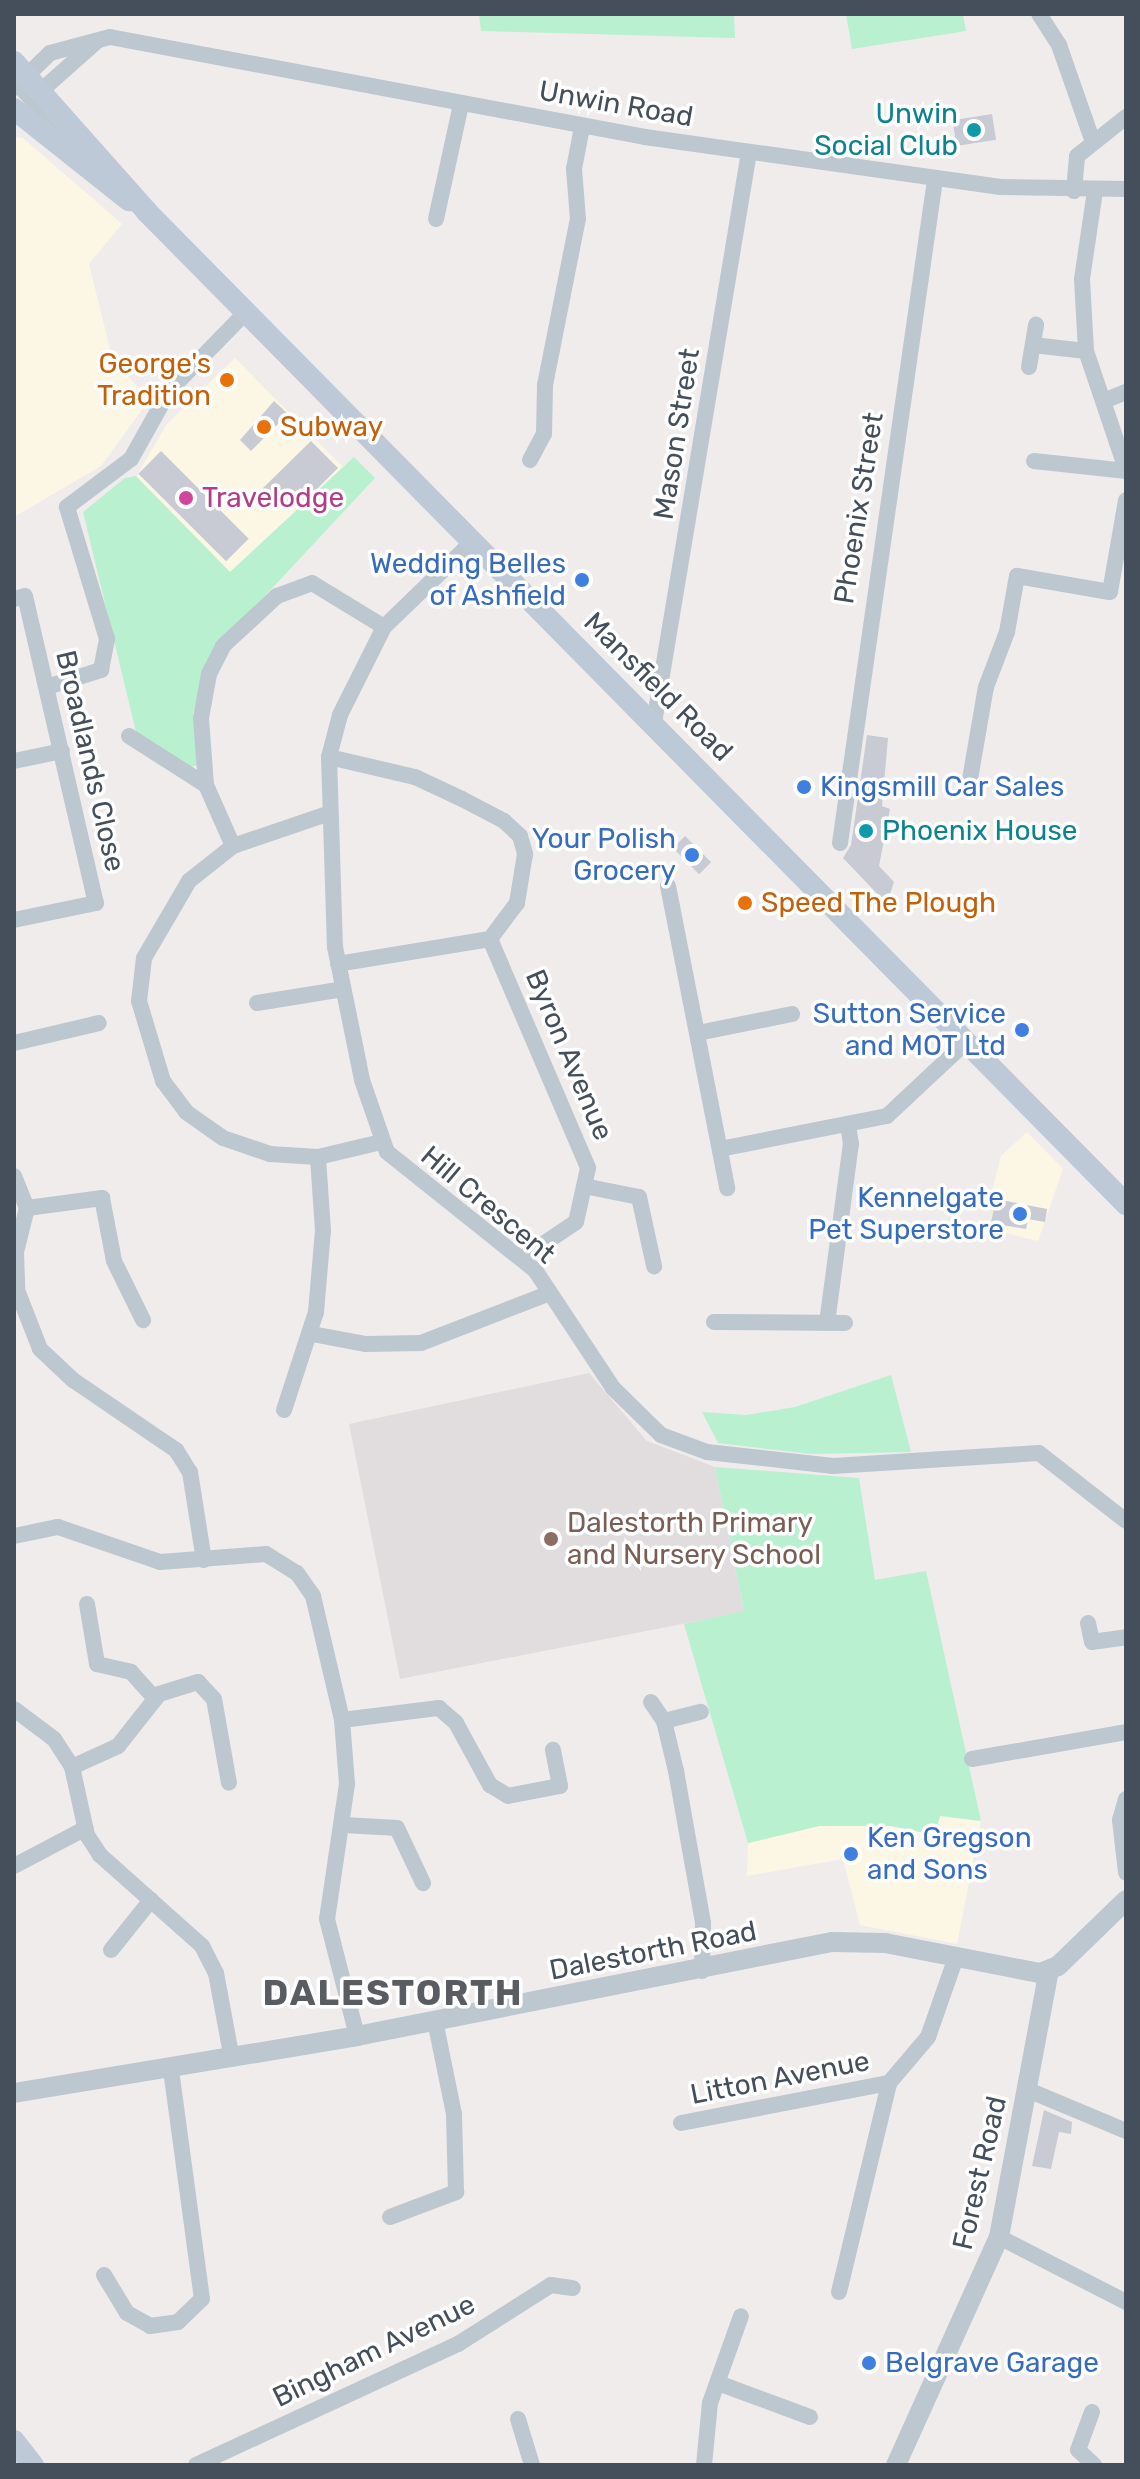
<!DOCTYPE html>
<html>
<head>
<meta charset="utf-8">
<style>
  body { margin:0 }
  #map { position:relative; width:1140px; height:2479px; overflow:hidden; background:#f0ecec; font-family:Rubik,sans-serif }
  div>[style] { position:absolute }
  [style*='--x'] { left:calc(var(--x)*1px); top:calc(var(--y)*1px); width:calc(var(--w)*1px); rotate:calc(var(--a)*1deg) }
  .commercial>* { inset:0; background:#fcf6e4 }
  .education>* { inset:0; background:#e1ddde }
  .green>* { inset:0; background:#b8f0d0 }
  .building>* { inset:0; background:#c8cbd3; transform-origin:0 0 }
  .minor>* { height:16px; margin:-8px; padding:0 8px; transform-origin:8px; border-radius:8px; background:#bcc7d0 }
  .tertiary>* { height:20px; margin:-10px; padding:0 10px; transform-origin:10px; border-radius:10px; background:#bcc7d0 }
  .secondary>* { height:22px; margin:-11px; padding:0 11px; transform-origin:11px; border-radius:11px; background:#bec9d7 }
  .dots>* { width:22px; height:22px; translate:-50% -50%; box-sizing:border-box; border:4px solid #fff; border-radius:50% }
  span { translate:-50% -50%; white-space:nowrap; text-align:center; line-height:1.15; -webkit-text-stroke:7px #fff; paint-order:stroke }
  .street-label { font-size:28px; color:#444f5b }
  .culture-label { font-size:28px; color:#0d838f }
  .right { translate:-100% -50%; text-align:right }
  .left { translate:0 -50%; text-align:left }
  .food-label { font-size:28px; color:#c56008 }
  .hotel-label { font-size:28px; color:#b23c85 }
  .shop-label { font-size:28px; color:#366cbe }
  .education-label { font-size:28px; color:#785e54 }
  .district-label { font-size:36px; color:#595d62; font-weight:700; letter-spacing:2px }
  .frame { position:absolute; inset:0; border:16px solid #444f5b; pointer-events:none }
</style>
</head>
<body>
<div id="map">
  <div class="commercial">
    <i style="clip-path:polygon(14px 137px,23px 138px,122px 224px,89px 264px,113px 361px,150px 399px,101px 466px,14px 517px)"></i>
    <i style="clip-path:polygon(235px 358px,343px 467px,230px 572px,136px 477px,167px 424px)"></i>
    <i style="clip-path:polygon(1027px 1132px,1063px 1169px,1038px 1241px,991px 1229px,996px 1200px,990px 1198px,1001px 1156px)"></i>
    <i style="clip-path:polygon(940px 1815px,981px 1821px,957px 1944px,860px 1925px,843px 1859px,747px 1876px,748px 1843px,819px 1826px,891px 1826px,934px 1835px)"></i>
  </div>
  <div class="education">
    <i style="clip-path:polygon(589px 1373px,647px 1441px,715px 1467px,744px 1612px,400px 1679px,349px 1424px)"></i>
  </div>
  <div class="green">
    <i style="clip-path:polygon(479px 14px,734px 14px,735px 38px,481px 31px)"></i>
    <i style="clip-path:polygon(846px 14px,963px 14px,966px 31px,852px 49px)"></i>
    <i style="clip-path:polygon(354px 457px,375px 478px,210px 655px,193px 713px,197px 765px,189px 768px,137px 736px,83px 512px,125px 478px,136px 476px,230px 572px)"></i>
    <i style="clip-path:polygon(891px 1375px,911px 1452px,811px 1454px,718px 1443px,702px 1412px,746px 1415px,795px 1407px)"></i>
    <i style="clip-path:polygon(715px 1467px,859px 1478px,875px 1580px,926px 1571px,981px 1821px,940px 1816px,935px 1835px,891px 1826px,819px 1826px,748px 1843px,684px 1624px,744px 1611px)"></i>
  </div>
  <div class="building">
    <i style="left:992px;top:114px;width:26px;height:40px;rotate:81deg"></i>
    <i style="clip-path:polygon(274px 401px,288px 414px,251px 451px,240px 440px)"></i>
    <i style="clip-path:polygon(311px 441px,338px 468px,301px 505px,294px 498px,282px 509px,262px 489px)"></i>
    <i style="left:161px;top:451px;width:124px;height:32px;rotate:45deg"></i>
    <i style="clip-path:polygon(867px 735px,888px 738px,882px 806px,890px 809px,879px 866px,894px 882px,887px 904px,843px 858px,851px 845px)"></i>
    <i style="left:685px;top:836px;width:37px;height:17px;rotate:45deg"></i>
    <i style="clip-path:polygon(996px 1199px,1047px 1209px,1045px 1222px,1028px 1219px,1026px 1229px,991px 1223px)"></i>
    <i style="clip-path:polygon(1044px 2110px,1072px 2122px,1071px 2134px,1059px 2132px,1051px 2169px,1032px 2166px)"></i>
  </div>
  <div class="minor">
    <i style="--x:1039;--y:14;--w:37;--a:57"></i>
    <i style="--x:1059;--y:45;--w:100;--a:70.7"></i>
    <i style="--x:26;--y:74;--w:18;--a:93"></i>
    <i style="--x:25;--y:92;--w:55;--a:47.9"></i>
    <i style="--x:14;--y:88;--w:50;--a:-44.2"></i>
    <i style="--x:50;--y:53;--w:62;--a:-14.9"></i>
    <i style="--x:110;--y:37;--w:544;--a:10.59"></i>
    <i style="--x:645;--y:137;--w:359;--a:8"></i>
    <i style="--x:1001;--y:187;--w:125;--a:0.9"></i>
    <i style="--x:34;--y:97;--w:84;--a:-41.6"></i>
    <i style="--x:1074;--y:191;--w:35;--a:-85"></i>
    <i style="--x:1077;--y:156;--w:63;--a:-38.5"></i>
    <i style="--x:1095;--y:191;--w:89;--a:98.4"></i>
    <i style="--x:1082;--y:279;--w:72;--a:86.8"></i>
    <i style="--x:1086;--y:351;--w:125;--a:71.3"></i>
    <i style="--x:436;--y:219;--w:118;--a:-77.7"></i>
    <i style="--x:1033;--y:345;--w:53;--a:6.5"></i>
    <i style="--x:1029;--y:367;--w:43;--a:-80.5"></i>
    <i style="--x:1106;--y:400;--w:22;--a:-22"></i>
    <i style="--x:530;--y:460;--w:30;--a:-62"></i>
    <i style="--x:544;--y:434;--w:49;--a:-88.8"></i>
    <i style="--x:545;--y:385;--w:169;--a:-78.8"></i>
    <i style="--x:578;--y:219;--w:50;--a:-94.6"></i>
    <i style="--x:574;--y:169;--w:43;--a:-79.2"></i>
    <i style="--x:1034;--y:461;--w:93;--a:6.2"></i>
    <i style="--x:472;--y:542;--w:122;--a:136"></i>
    <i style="--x:384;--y:627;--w:98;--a:116.6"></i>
    <i style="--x:340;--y:715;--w:43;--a:104.7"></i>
    <i style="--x:329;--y:757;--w:190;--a:88.2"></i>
    <i style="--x:335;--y:947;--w:136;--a:78.5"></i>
    <i style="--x:362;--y:1080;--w:76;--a:70.9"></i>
    <i style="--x:387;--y:1152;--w:189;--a:38.6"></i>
    <i style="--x:535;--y:1270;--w:141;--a:56.5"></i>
    <i style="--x:613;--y:1388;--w:67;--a:44.4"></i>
    <i style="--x:661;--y:1435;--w:49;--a:20.3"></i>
    <i style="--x:707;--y:1452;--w:127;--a:6.3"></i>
    <i style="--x:833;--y:1466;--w:206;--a:-3.6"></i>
    <i style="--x:1039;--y:1453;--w:110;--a:38"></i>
    <i style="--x:14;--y:599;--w:11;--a:-15"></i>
    <i style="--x:25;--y:596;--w:315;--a:77"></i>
    <i style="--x:96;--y:903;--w:84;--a:168.3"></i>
    <i style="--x:47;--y:687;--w:57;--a:-17.5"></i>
    <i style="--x:101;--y:670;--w:32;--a:-79"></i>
    <i style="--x:107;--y:639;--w:138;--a:-106.9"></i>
    <i style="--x:67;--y:507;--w:80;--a:-36.9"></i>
    <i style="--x:131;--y:459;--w:78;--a:-60.8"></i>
    <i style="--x:169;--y:391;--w:109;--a:-45.7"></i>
    <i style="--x:654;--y:723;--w:579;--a:-80.55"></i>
    <i style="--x:129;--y:736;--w:91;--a:32.5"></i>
    <i style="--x:329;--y:757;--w:88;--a:13.1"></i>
    <i style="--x:415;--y:777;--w:52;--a:25.1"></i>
    <i style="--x:462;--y:799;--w:47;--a:27.6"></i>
    <i style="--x:504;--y:821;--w:22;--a:43"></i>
    <i style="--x:520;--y:836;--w:19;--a:74"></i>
    <i style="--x:525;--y:854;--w:50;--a:99.3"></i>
    <i style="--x:517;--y:903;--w:45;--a:126.9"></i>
    <i style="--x:490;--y:939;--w:154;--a:170.7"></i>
    <i style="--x:14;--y:761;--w:49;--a:-11.8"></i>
    <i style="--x:969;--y:785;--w:99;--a:-80.2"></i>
    <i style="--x:986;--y:687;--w:59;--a:-69.1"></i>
    <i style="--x:1007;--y:632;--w:57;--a:-79.9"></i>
    <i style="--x:1017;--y:576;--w:94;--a:9.8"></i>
    <i style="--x:1110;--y:592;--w:93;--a:-80.1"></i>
    <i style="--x:327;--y:814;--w:99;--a:161.2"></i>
    <i style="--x:233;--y:846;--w:56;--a:141.5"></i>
    <i style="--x:189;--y:881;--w:89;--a:120.3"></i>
    <i style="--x:144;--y:958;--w:43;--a:96.6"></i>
    <i style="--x:139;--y:1001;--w:84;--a:73.3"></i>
    <i style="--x:163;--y:1081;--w:39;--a:53"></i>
    <i style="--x:186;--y:1112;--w:45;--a:35.1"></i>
    <i style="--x:223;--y:1138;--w:50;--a:18.8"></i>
    <i style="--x:270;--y:1154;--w:48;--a:3.6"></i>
    <i style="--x:318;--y:1157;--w:65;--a:-13.4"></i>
    <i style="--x:840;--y:843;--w:670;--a:-81.85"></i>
    <i style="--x:233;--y:846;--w:67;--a:-113.9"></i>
    <i style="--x:206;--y:785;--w:67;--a:-94.3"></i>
    <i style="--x:201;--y:718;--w:45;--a:-79.7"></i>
    <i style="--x:209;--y:674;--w:31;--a:-63"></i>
    <i style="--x:223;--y:646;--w:74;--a:-42.8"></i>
    <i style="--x:277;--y:596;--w:37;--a:-20"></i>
    <i style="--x:312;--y:583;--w:84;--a:31.4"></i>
    <i style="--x:668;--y:886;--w:308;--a:78.9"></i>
    <i style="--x:490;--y:939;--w:249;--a:66.8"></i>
    <i style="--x:588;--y:1168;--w:55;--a:102.5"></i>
    <i style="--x:576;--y:1222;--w:66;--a:146.1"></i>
    <i style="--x:257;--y:1003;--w:87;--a:-9.2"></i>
    <i style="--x:698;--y:1033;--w:96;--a:-11.4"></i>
    <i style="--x:14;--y:1043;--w:87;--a:-13.2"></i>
    <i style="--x:720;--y:1149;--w:170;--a:-11.2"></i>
    <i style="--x:887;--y:1116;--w:108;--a:-43.1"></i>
    <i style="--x:14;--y:1176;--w:35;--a:68"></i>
    <i style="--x:27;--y:1208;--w:45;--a:104"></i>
    <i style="--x:16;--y:1252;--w:38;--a:88"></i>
    <i style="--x:17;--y:1290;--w:63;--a:68.7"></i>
    <i style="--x:40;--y:1349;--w:45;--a:43.2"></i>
    <i style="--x:73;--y:1380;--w:125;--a:34.2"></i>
    <i style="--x:176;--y:1450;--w:26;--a:58"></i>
    <i style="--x:190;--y:1472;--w:89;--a:81"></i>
    <i style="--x:589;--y:1187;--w:51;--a:11.3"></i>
    <i style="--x:639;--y:1197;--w:71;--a:77.7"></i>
    <i style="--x:27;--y:1208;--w:76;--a:-7.6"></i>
    <i style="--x:102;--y:1198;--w:64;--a:79.2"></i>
    <i style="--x:114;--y:1261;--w:66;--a:63.8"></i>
    <i style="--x:714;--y:1322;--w:131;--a:0.4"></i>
    <i style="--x:827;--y:1323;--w:181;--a:-82.4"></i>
    <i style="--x:851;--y:1144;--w:19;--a:-99"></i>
    <i style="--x:312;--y:1334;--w:55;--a:10.5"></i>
    <i style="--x:366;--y:1344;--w:55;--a:-1"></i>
    <i style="--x:421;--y:1343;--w:138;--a:-21.2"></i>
    <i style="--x:284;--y:1410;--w:103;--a:-71.9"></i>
    <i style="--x:316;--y:1312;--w:81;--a:-85.1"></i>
    <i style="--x:323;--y:1231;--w:74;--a:-93.9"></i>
    <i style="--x:14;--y:1536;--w:45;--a:-11.6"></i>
    <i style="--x:58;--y:1527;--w:108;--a:18.9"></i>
    <i style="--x:160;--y:1562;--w:106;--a:-4.3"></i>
    <i style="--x:266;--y:1554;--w:36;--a:32"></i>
    <i style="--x:297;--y:1573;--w:28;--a:55"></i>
    <i style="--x:313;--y:1596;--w:127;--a:76.8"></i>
    <i style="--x:342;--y:1720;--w:64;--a:85.5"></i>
    <i style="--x:347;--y:1784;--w:136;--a:98.4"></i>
    <i style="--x:327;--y:1919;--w:121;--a:75.6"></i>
    <i style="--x:87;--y:1604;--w:61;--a:80.5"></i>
    <i style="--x:97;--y:1664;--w:35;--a:13"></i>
    <i style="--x:131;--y:1672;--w:36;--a:48"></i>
    <i style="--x:1088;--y:1623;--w:19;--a:78"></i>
    <i style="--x:1092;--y:1642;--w:34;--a:-8"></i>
    <i style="--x:651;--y:1702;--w:23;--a:56"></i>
    <i style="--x:664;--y:1721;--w:51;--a:76.5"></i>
    <i style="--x:676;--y:1771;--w:154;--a:79.9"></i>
    <i style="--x:703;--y:1923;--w:48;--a:91.2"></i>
    <i style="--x:14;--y:1709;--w:50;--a:36.9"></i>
    <i style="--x:54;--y:1739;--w:33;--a:57"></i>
    <i style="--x:72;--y:1767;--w:70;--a:77.6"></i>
    <i style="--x:87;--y:1835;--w:24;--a:57"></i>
    <i style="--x:100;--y:1855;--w:137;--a:41.7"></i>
    <i style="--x:202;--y:1946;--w:30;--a:63"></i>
    <i style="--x:216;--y:1973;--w:87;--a:79.5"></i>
    <i style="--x:342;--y:1720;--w:98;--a:-7.1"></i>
    <i style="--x:439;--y:1708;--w:23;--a:41"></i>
    <i style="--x:456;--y:1723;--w:71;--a:61.3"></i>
    <i style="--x:490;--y:1785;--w:21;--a:31"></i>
    <i style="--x:508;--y:1796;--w:53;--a:-10.9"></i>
    <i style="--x:560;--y:1786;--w:37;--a:-101"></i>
    <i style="--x:664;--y:1721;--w:38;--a:-14"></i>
    <i style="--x:972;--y:1759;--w:156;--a:-9.9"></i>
    <i style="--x:72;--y:1767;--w:51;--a:-24.5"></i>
    <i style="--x:118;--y:1746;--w:66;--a:-51.7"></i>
    <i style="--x:159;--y:1694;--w:41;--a:-17.1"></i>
    <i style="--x:198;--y:1682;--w:23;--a:47"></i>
    <i style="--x:214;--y:1699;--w:85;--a:79.9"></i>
    <i style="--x:1126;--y:1799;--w:22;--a:106"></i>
    <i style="--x:1120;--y:1820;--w:53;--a:83.5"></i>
    <i style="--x:344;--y:1825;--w:53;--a:3.2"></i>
    <i style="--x:397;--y:1828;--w:61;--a:64.7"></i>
    <i style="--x:14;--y:1866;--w:81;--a:-27.8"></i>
    <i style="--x:111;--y:1950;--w:64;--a:-51.3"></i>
    <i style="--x:1028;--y:2090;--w:106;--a:22.7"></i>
    <i style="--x:681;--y:2123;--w:212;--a:-10.9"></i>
    <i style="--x:390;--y:2217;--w:71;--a:-20.7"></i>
    <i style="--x:456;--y:2192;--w:78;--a:-91.5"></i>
    <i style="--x:454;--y:2114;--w:95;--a:-101.5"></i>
    <i style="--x:999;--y:2237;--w:143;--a:27.1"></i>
    <i style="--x:104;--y:2275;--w:44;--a:58.8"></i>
    <i style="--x:127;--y:2313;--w:26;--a:29"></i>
    <i style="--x:150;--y:2326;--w:28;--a:-8"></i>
    <i style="--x:178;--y:2322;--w:33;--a:-44"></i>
    <i style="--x:202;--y:2299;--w:231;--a:-97.7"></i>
    <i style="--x:839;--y:2292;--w:215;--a:-76.5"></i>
    <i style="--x:889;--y:2083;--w:60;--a:-49.7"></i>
    <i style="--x:928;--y:2037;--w:85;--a:-70.7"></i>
    <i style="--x:718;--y:2383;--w:98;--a:20.3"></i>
    <i style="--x:1092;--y:2412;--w:40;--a:110.2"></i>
    <i style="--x:1078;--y:2450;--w:22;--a:43"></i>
    <i style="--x:518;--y:2419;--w:48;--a:73.1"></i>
    <i style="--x:196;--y:2465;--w:289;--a:-24.8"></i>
    <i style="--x:458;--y:2344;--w:110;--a:-32.4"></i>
    <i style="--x:551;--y:2285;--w:22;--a:8"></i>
    <i style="--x:704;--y:2465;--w:62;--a:-84.5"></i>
    <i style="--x:710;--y:2403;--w:92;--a:-70.4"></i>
  </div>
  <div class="tertiary">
    <i style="--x:14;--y:2093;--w:348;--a:-9.4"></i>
    <i style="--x:357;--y:2036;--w:484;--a:-11.2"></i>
    <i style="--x:832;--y:1942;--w:53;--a:1.1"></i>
    <i style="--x:885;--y:1943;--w:158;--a:11"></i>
    <i style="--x:1040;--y:1973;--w:19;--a:-21"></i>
    <i style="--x:1058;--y:1966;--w:95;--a:-44.1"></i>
    <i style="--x:896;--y:2465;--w:250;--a:-65.7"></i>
    <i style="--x:999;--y:2237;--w:272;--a:-79.4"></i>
  </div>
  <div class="secondary">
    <i style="--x:14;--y:62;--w:200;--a:48.4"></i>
    <i style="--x:147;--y:212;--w:1394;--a:45.38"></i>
    <i style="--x:14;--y:109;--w:147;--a:38.4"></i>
    <i style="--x:14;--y:2441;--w:31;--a:52"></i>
  </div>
  <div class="dots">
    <i style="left:974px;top:130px;background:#0f9aa8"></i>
    <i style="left:227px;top:380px;background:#e8710a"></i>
    <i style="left:264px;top:427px;background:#e8710a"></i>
    <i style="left:186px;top:498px;background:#d1479c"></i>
    <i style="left:582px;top:580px;background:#3f7fe0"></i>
    <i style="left:804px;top:787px;background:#3f7fe0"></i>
    <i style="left:866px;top:831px;background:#0f9aa8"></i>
    <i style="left:692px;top:855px;background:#3f7fe0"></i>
    <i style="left:745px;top:903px;background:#e8710a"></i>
    <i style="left:1022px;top:1030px;background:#3f7fe0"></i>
    <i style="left:1020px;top:1214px;background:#3f7fe0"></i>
    <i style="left:551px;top:1539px;background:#8d6e63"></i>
    <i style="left:851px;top:1854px;background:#3f7fe0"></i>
    <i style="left:869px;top:2363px;background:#3f7fe0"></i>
  </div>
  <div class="street-label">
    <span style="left:616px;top:104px;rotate:10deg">Unwin Road</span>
    <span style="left:677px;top:434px;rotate:-81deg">Mason Street</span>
    <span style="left:859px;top:508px;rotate:-81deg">Phoenix Street</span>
    <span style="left:658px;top:687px;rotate:45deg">Mansfield Road</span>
    <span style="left:90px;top:761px;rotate:77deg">Broadlands Close</span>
    <span style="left:569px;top:1055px;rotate:67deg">Byron Avenue</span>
    <span style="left:488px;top:1205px;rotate:40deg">Hill Crescent</span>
    <span style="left:653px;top:1951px;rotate:-11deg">Dalestorth Road</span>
    <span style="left:780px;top:2078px;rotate:-11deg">Litton Avenue</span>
    <span style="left:980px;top:2173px;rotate:-77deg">Forest Road</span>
    <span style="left:374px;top:2351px;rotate:-26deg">Bingham Avenue</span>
  </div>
  <div class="culture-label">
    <span class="right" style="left:958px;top:130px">Unwin<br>Social Club</span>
    <span class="left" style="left:882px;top:831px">Phoenix House</span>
  </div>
  <div class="food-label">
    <span class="right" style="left:211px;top:380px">George's<br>Tradition</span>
    <span class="left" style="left:280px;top:427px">Subway</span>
    <span class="left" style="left:761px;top:903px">Speed The Plough</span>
  </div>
  <div class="hotel-label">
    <span class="left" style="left:202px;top:498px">Travelodge</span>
  </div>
  <div class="shop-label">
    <span class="right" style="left:566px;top:580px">Wedding Belles<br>of Ashfield</span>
    <span class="left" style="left:820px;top:787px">Kingsmill Car Sales</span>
    <span class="right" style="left:676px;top:855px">Your Polish<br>Grocery</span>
    <span class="right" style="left:1006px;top:1030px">Sutton Service<br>and MOT Ltd</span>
    <span class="right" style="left:1004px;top:1214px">Kennelgate<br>Pet Superstore</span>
    <span class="left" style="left:867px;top:1854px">Ken Gregson<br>and Sons</span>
    <span class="left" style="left:885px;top:2363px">Belgrave Garage</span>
  </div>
  <div class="education-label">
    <span class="left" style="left:567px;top:1539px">Dalestorth Primary<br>and Nursery School</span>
  </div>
  <div class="district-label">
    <span style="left:393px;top:1993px">DALESTORTH</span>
  </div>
  <div class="frame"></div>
</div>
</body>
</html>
